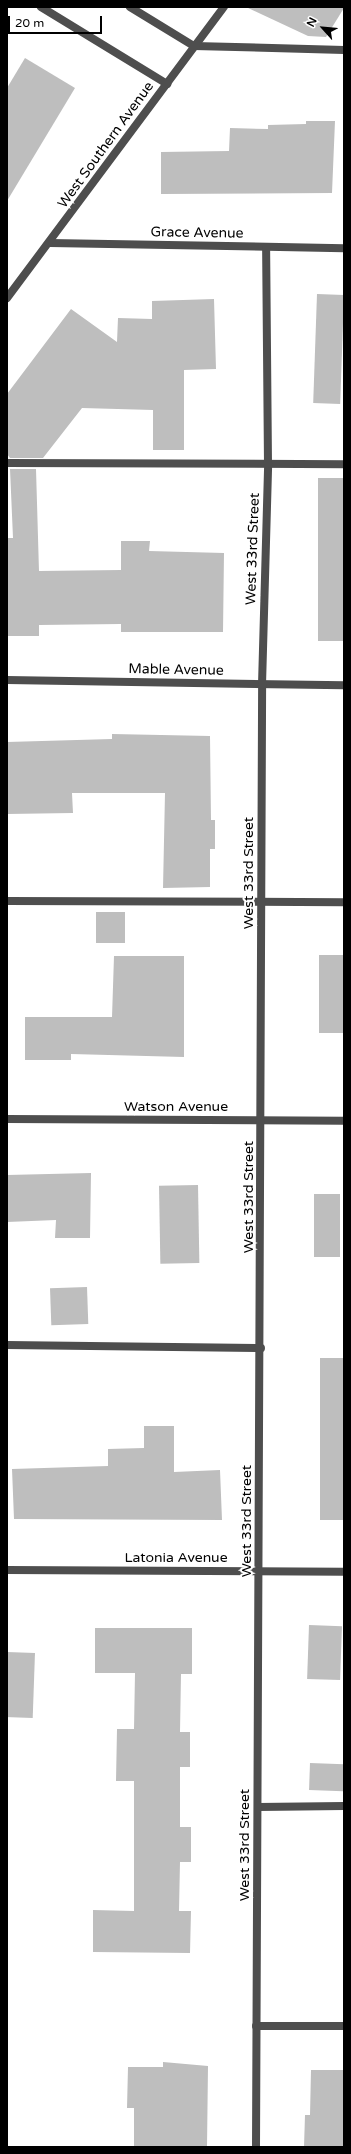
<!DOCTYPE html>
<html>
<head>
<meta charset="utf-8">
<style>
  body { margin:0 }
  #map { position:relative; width:351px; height:2154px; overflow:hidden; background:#fff; font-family:"Varela Round",sans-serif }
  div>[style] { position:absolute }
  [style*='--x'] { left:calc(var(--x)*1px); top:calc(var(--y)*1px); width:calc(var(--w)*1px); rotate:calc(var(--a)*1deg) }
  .building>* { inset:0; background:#bebebe; transform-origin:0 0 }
  .service>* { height:8px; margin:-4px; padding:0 4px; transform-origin:4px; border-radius:4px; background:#4e4e4e }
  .minor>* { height:8px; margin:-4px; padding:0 4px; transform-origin:4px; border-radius:4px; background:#4e4e4e }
  .tertiary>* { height:8px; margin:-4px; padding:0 4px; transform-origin:4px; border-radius:4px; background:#4e4e4e }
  span { translate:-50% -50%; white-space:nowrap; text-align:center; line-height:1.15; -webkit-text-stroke:4px #fff; paint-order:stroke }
  .street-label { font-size:14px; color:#000 }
  .frame { position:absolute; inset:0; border:8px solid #000; pointer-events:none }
  .north { position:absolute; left:303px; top:8px; width:40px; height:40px; -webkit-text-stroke:3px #fff; paint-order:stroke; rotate:297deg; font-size:11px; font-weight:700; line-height:16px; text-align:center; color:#000 }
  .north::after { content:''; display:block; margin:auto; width:14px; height:18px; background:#000; clip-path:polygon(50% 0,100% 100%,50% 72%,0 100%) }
  .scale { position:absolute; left:8px; top:16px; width:94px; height:18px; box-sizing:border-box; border:2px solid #000; border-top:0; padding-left:5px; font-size:12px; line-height:14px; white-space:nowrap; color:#000; -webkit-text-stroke:3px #fff; paint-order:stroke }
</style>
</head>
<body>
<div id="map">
  <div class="building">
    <i style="clip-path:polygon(246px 7px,344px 7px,344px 8px,326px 37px,308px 36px)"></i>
    <i style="clip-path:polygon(25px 58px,75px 88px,7px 201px,7px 88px)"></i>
    <i style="clip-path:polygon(306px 121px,335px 121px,332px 193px,161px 194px,161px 152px,229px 151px,230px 128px,268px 129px,268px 125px,306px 124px)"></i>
    <i style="left:317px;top:294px;width:27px;height:109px;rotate:2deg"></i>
    <i style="clip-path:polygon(214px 299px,216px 369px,184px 370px,184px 450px,153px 450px,153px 410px,82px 408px,43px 458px,10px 458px,7px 454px,7px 394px,71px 309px,117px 342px,118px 318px,152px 319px,152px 301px)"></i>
    <i style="clip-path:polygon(10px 469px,36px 469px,39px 571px,121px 570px,121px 541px,150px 541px,149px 551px,224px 553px,223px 632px,121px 632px,121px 624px,39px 625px,39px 636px,7px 636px,7px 538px,13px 538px)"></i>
    <i style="left:318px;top:478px;width:26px;height:163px"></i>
    <i style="clip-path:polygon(112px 734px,210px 736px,211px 820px,215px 820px,215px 849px,210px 849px,210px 887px,163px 888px,165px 793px,72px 793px,73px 813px,7px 814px,7px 742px,112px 739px)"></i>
    <i style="left:96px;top:912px;width:29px;height:31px"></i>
    <i style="left:319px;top:955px;width:25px;height:78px"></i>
    <i style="clip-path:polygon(114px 956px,184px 956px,184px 1057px,71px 1054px,71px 1060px,25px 1060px,25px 1017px,112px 1017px)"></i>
    <i style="clip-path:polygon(91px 1173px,90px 1238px,55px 1238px,56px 1220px,7px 1222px,7px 1175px)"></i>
    <i style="left:198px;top:1185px;width:78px;height:39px;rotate:89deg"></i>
    <i style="left:314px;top:1194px;width:26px;height:63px"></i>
    <i style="left:87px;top:1287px;width:37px;height:37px;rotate:88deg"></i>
    <i style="left:320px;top:1358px;width:24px;height:162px"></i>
    <i style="clip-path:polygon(144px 1426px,174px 1426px,174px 1472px,220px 1470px,222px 1520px,14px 1519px,12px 1469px,108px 1466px,108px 1449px,144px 1448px)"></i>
    <i style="left:309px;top:1625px;width:33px;height:54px;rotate:2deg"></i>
    <i style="clip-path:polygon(95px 1628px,192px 1628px,192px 1674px,181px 1674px,180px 1732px,190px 1732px,190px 1767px,180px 1767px,180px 1827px,191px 1827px,191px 1862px,180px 1862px,179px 1911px,191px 1911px,190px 1953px,93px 1952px,93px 1910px,134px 1911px,134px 1781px,116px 1781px,117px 1729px,134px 1729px,135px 1673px,95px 1673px)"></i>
    <i style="left:7px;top:1652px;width:28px;height:65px;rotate:2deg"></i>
    <i style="left:310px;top:1763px;width:34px;height:27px;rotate:2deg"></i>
    <i style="clip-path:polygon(163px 2062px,208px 2066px,207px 2147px,134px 2147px,134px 2108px,127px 2108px,128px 2067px,163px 2067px)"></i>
    <i style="clip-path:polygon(311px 2070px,344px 2070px,344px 2147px,304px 2147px,305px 2115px,310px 2115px)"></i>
  </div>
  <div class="service">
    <i style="--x:194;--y:46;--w:150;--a:1.5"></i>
    <i style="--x:7;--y:463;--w:337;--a:0.2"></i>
    <i style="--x:7;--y:901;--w:337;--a:0.2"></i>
    <i style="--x:7;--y:1345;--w:254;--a:0.7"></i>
    <i style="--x:258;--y:1807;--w:86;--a:-0.7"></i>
  </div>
  <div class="minor">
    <i style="--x:41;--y:7;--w:148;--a:31.4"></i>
    <i style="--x:130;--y:7;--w:75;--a:31.4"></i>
    <i style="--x:50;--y:243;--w:294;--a:1"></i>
    <i style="--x:7;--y:298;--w:363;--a:-53.3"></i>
    <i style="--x:7;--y:680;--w:337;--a:0.9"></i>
    <i style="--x:7;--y:1119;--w:337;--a:0.3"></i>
    <i style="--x:256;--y:2026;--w:88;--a:0"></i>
    <i style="--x:256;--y:2147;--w:1462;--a:-89.76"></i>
    <i style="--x:262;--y:685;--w:221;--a:-88.4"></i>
    <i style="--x:268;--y:464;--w:217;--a:-90.5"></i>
  </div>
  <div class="tertiary">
    <i style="--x:7;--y:1570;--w:337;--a:0.3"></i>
  </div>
  <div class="street-label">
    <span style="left:106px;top:145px;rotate:-54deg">West Southern Avenue</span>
    <span style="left:197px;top:233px;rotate:1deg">Grace Avenue</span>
    <span style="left:253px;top:549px;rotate:-88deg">West 33rd Street</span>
    <span style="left:176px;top:670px;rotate:1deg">Mable Avenue</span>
    <span style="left:249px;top:873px;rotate:-90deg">West 33rd Street</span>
    <span style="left:176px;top:1107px">Watson Avenue</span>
    <span style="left:249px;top:1197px;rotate:-90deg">West 33rd Street</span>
    <span style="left:247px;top:1521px;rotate:-90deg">West 33rd Street</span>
    <span style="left:176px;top:1558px">Latonia Avenue</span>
    <span style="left:245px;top:1845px;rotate:-90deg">West 33rd Street</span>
  </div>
  <div class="frame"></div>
  <div class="north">N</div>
  <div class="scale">20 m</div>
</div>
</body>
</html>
